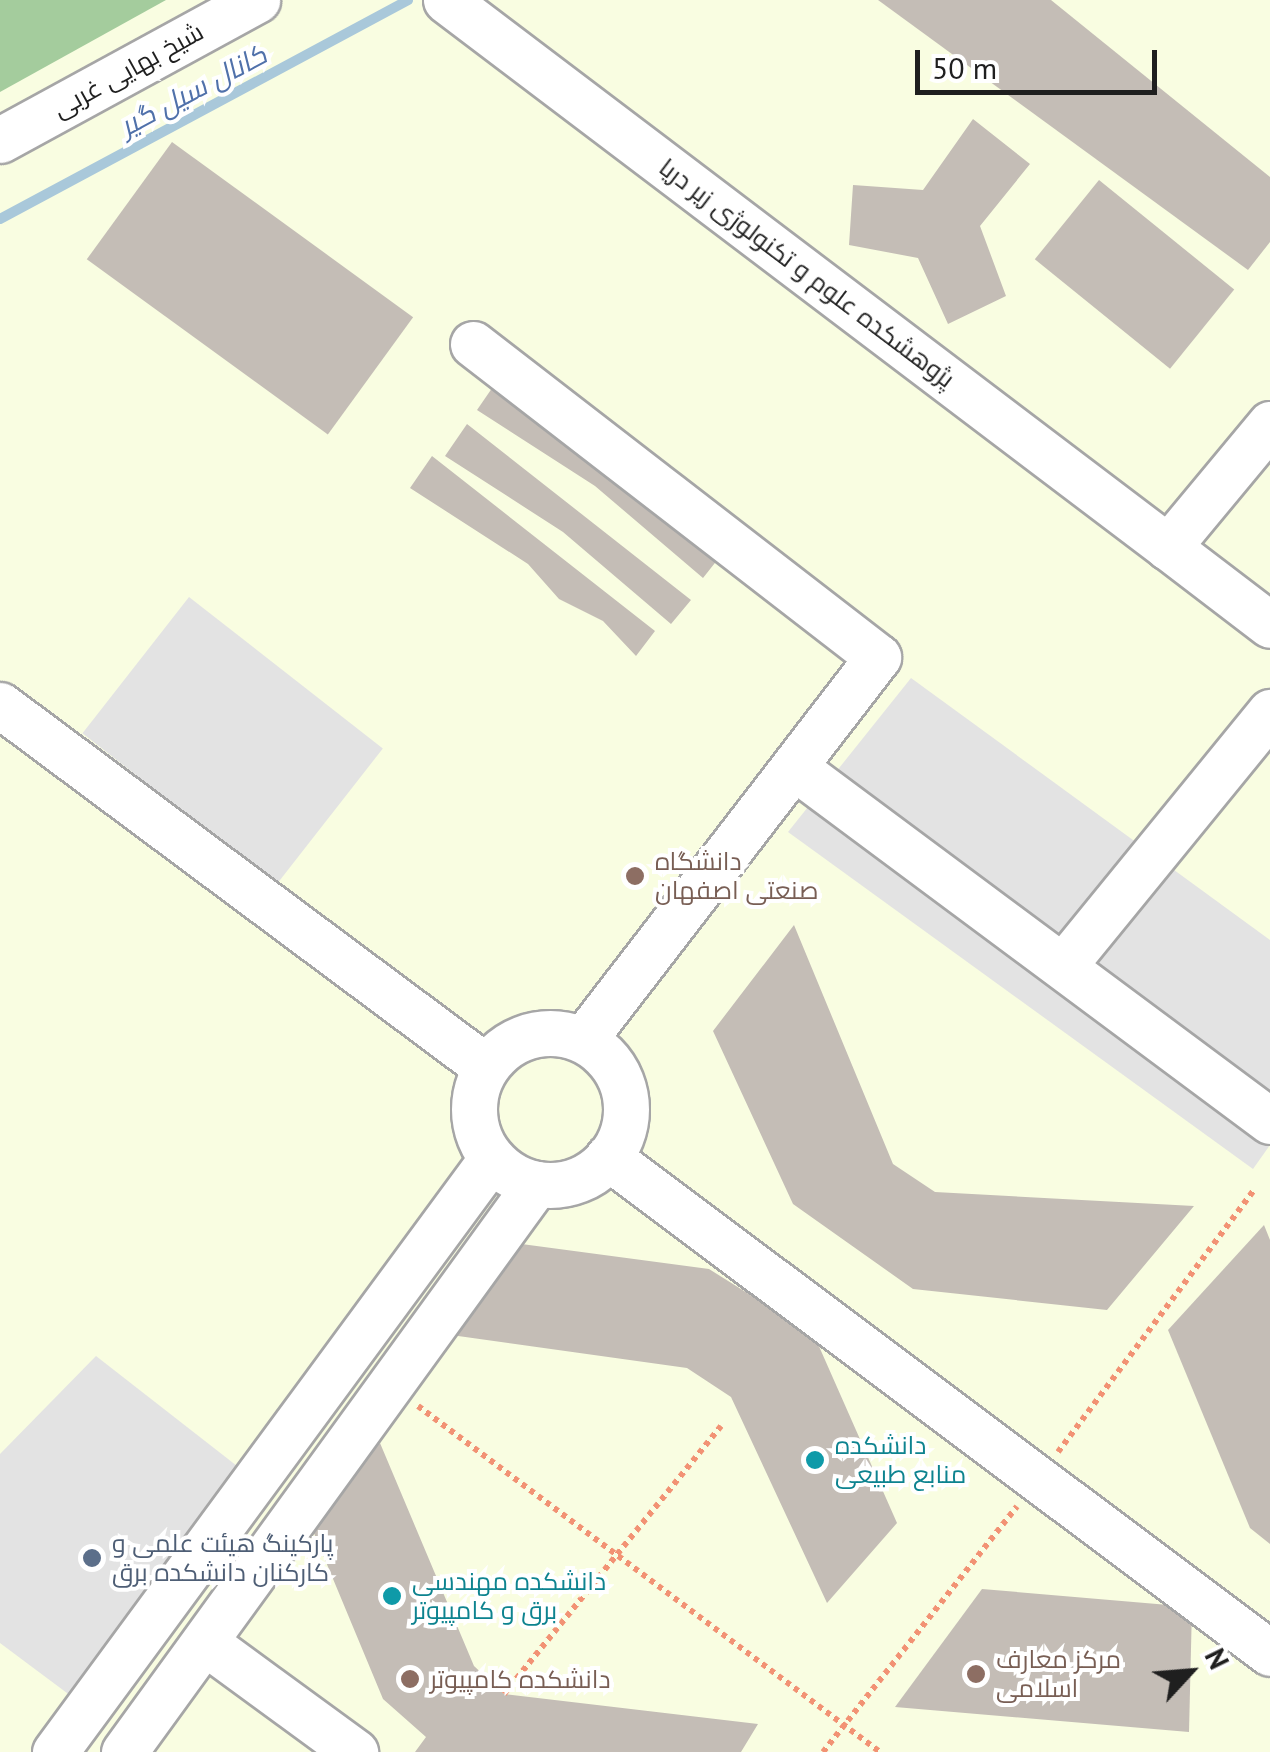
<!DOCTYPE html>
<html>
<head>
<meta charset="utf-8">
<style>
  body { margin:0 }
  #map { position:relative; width:1270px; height:1752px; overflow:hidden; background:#efeee6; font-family:"PT Sans",Cairo,sans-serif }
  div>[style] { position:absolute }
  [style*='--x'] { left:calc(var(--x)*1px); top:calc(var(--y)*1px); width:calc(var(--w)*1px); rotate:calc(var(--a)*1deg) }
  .education>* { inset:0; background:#f9fde1; transform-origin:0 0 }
  .forest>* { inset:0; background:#a4cc9d }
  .parking>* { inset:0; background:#e3e3e3; transform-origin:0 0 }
  .stream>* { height:10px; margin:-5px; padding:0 5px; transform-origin:5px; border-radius:5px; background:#a9c8da }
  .building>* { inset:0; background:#c4bdb6; transform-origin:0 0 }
  .path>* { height:6px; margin-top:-3px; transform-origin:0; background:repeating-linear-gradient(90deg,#f29274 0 5px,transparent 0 10px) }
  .roads { filter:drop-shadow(2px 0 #a6a6a6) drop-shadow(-2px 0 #a6a6a6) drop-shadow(0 2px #a6a6a6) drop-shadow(0 -2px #a6a6a6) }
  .minor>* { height:45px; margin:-22.5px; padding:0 22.5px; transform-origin:22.5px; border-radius:22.5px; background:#fff }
  .minor>.ring { margin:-22.5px; padding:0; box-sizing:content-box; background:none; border:45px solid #fff; border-radius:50% }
  .dots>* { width:28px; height:28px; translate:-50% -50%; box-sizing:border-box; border:5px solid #fff; border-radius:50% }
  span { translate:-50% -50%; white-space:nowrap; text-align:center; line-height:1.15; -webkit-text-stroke:8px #fff; paint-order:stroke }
  .street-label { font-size:25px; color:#1f1f1f }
  .education-label { font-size:25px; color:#785e54 }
  .left { translate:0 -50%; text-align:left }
  .culture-label { font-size:25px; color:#0d838f }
  .service-label { font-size:25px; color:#4e5e75 }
  .water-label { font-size:28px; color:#5071aa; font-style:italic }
  .north { position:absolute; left:1140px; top:1622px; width:100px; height:100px; -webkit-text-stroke:8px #fff; paint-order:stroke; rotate:64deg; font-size:28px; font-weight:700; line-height:40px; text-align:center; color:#1f1f1f }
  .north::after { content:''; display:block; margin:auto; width:35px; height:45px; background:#1f1f1f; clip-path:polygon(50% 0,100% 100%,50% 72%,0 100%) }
  .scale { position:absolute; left:915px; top:50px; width:242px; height:45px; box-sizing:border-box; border:5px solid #1f1f1f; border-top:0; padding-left:12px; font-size:30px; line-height:35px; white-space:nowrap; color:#1f1f1f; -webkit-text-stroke:8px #fff; paint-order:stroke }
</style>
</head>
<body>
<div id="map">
  <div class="education">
    <i style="left:0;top:0;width:1270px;height:1752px"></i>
  </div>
  <div class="forest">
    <i style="clip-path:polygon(0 0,166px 0,0 92px)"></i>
  </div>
  <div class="parking">
    <i style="left:189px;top:597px;width:246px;height:173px;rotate:38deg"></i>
    <i style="clip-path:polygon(911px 678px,1270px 940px,1270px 1145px,1253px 1169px,788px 832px)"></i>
    <i style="clip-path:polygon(96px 1356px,246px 1473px,79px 1702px,0 1643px,0 1454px)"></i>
  </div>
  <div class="stream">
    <i style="--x:0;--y:219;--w:463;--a:-28.2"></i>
  </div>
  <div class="building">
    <i style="clip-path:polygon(878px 0,1051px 0,1270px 177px,1270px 242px,1248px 270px)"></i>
    <i style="clip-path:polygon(973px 119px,1030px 164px,980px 226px,1006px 296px,948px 324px,918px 258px,849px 245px,853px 185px,923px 190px)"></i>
    <i style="left:172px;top:142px;width:298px;height:145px;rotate:36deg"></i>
    <i style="left:1099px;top:180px;width:174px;height:102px;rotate:39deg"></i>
    <i style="clip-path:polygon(499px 378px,722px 554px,703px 578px,595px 486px,477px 410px)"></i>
    <i style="clip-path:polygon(467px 424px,691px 600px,671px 624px,563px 532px,445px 456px)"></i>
    <i style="clip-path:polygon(432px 456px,655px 631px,636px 656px,603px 621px,559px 599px,528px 564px,410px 488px)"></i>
    <i style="clip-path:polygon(794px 925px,893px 1164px,935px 1192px,1194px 1206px,1107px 1310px,913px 1289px,793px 1204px,713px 1031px)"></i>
    <i style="clip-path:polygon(1264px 1225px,1270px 1240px,1270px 1544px,1250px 1528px,1168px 1330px)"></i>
    <i style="clip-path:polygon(514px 1243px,709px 1269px,814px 1335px,897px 1523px,827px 1603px,731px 1397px,687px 1368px,451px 1335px)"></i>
    <i style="clip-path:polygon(380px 1443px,474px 1666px,504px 1694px,758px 1724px,741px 1752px,415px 1752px,426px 1737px,383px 1699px,311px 1526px)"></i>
    <i style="clip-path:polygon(982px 1589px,1192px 1607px,1189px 1732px,895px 1707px)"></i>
  </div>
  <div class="path">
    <i style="--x:418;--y:1406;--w:577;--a:36.83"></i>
    <i style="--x:1058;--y:1452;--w:327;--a:-53.2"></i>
    <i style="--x:504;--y:1694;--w:345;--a:-51"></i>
    <i style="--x:823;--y:1752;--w:313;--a:-51.7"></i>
  </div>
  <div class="roads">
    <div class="minor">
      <i style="--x:446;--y:0;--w:906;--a:37.15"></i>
      <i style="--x:0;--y:140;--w:293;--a:-28.6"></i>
      <i style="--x:473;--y:344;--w:512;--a:37.7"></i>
      <i style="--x:878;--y:657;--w:483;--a:127.6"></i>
      <i style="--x:1270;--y:424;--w:160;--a:129.7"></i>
      <i style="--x:1168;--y:547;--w:128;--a:37.4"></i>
      <i style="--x:0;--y:705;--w:606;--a:36.68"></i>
      <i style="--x:794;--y:767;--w:593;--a:36.64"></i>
      <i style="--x:1063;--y:966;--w:328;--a:-50.8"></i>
      <i class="ring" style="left:474px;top:1033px;width:107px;height:107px"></i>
      <i style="--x:608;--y:1157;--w:827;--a:36.84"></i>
      <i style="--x:206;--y:1643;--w:185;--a:36.2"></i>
      <i style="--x:55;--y:1752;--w:737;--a:-53.66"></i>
      <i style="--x:124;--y:1752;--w:702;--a:-54.04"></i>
    </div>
  </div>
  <div class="dots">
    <i style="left:635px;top:876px;background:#8d6e63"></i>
    <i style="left:815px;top:1460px;background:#0f9aa8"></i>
    <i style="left:92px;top:1558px;background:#5c6f8a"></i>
    <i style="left:392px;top:1596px;background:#0f9aa8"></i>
    <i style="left:976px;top:1674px;background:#8d6e63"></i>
    <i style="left:410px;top:1679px;background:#8d6e63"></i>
  </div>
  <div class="street-label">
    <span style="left:128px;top:70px;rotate:-29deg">شیخ بهایی غربی</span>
    <span style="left:807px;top:273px;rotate:37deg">پژوهشکده علوم و تکنولوژی زیر دریا</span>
  </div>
  <div class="education-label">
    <span class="left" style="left:655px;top:876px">دانشگاه<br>صنعتی اصفهان</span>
    <span class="left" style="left:996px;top:1674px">مرکز معارف<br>اسلامی</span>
    <span class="left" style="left:430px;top:1679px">دانشکده کامپیوتر</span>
  </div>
  <div class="culture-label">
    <span class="left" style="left:835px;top:1460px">دانشکده<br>منابع طبیعی</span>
    <span class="left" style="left:412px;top:1596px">دانشکده مهندسی<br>برق و کامپیوتر</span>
  </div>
  <div class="service-label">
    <span class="left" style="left:112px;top:1558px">پارکینگ هیئت علمی و<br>کارکنان دانشکده برق</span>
  </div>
  <div class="water-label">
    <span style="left:193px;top:90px;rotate:-28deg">کانال سیل گیر</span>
  </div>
  <div class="north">N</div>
  <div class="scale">50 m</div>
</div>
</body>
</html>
